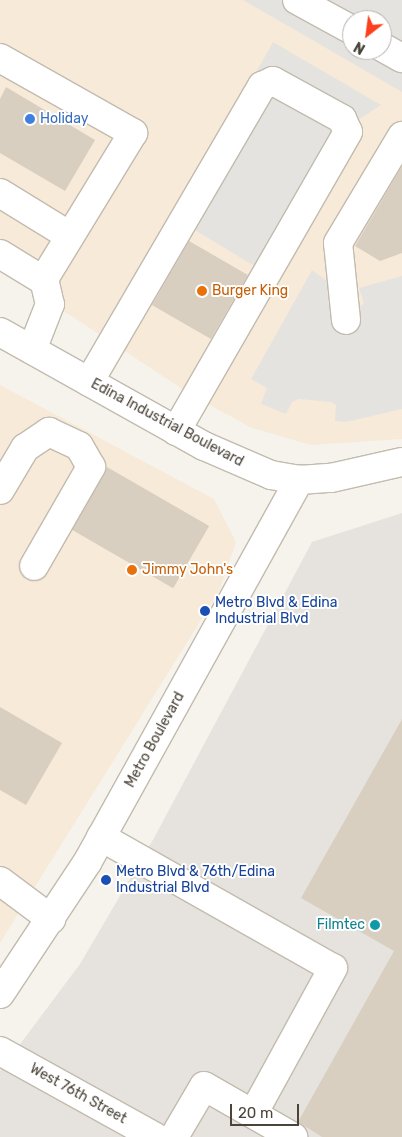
<!DOCTYPE html>
<html>
<head>
<meta charset="utf-8">
<style>
  body { margin:0 }
  #map { position:relative; width:402px; height:1137px; overflow:hidden; background:#f6f3ec; font-family:Rubik,sans-serif }
  div>[style] { position:absolute }
  [style*='--x'] { left:calc(var(--x)*1px); top:calc(var(--y)*1px); width:calc(var(--w)*1px); rotate:calc(var(--a)*1deg) }
  .commercial>* { inset:0; background:#f7ead8 }
  .industrial>* { inset:0; background:#e6e2dd }
  .parking>* { inset:0; background:#e5e3e0 }
  .building>* { inset:0; background:#d8cfc1; transform-origin:0 0 }
  .roads { filter:drop-shadow(1px 0 #c2bbae) drop-shadow(-1px 0 #c2bbae) drop-shadow(0 1px #c2bbae) drop-shadow(0 -1px #c2bbae) }
  .minor>* { height:28px; margin:-14px; padding:0 14px; transform-origin:14px; border-radius:14px; background:#fff }
  .dots>* { width:14px; height:14px; translate:-50% -50%; box-sizing:border-box; border:2px solid #fff; border-radius:50% }
  span { translate:-50% -50%; white-space:nowrap; text-align:center; line-height:1.15; -webkit-text-stroke:4px #fff; paint-order:stroke }
  .shop-label { font-size:14px; color:#366cbe }
  .left { translate:0 -50%; text-align:left }
  .food-label { font-size:14px; color:#c56008 }
  .street-label { font-size:14px; color:#4b4439 }
  .transit-label { font-size:14px; color:#164399 }
  .culture-label { font-size:14px; color:#0d838f }
  .right { translate:-100% -50%; text-align:right }
  .north { position:absolute; left:342px; top:10px; width:50px; height:50px; box-sizing:border-box; background:#fff; border:1px solid #b7b4b0; border-radius:50%; rotate:210deg; font-size:14px; font-weight:700; line-height:20px; text-align:center; color:#4b4439 }
  .north::after { content:''; display:block; margin:auto; width:18px; height:22px; background:#fc3f1d; clip-path:polygon(50% 0,100% 100%,50% 72%,0 100%) }
  .scale { position:absolute; left:230px; top:1104px; width:69px; height:22px; box-sizing:border-box; border:2px solid #4b4439; border-top:0; padding-left:6px; font-size:15px; line-height:18px; white-space:nowrap; color:#4b4439; -webkit-text-stroke:4px #fff; paint-order:stroke }
</style>
</head>
<body>
<div id="map">
  <div class="commercial">
    <i style="clip-path:polygon(evenodd,0 0,402px 0,402px 439px,311px 445px,252px 428px,193px 396px,0 269px,0 0,352px 20px,382px 20px,382px 50px,352px 50px,352px 20px)"></i>
    <i style="clip-path:polygon(0 385px,214px 499px,236px 542px,219px 591px,0 943px)"></i>
  </div>
  <div class="industrial">
    <i style="clip-path:polygon(402px 513px,402px 1137px,0 1137px,0 1071px,80px 964px,154px 838px,312px 542px)"></i>
  </div>
  <div class="parking">
    <i style="clip-path:polygon(evenodd,243px 0,402px 0,402px 92px,243px 0,352px 20px,382px 20px,382px 50px,352px 50px,352px 20px)"></i>
    <i style="clip-path:polygon(273px 42px,381px 105px,341px 131px,261px 270px,175px 218px)"></i>
    <i style="clip-path:polygon(312px 270px,361px 306px,364px 303px,359px 288px,402px 276px,402px 409px,346px 422px,335px 421px,336px 405px,331px 402px,299px 399px,292px 402px,286px 414px,261px 404px,267px 388px,251px 379px)"></i>
  </div>
  <div class="building">
    <i style="clip-path:polygon(6px 87px,95px 140px,65px 191px,0 153px,0 99px)"></i>
    <i style="clip-path:polygon(402px 166px,402px 253px,380px 261px,355px 246px)"></i>
    <i style="left:189px;top:241px;width:68px;height:74px;rotate:30deg"></i>
    <i style="left:107px;top:467px;width:118px;height:72px;rotate:30deg"></i>
    <i style="clip-path:polygon(0 707px,62px 743px,26px 805px,0 790px)"></i>
    <i style="clip-path:polygon(402px 719px,402px 1137px,322px 1137px,298px 1122px,394px 951px,301px 898px)"></i>
  </div>
  <div class="roads">
    <div class="minor">
      <i style="--x:297;--y:0;--w:63;--a:28.6"></i>
      <i style="--x:382;--y:47;--w:23;--a:29"></i>
      <i style="--x:0;--y:58;--w:153;--a:29.4"></i>
      <i style="--x:133;--y:133;--w:171;--a:121.4"></i>
      <i style="--x:44;--y:279;--w:26;--a:77"></i>
      <i style="--x:50;--y:304;--w:49;--a:111.4"></i>
      <i style="--x:0;--y:193;--w:82;--a:31.6"></i>
      <i style="--x:0;--y:254;--w:52;--a:31.5"></i>
      <i style="--x:346;--y:320;--w:77;--a:-95.9"></i>
      <i style="--x:338;--y:243;--w:125;--a:-59.1"></i>
      <i style="--x:0;--y:332;--w:234;--a:29.2"></i>
      <i style="--x:204;--y:446;--w:73;--a:23.4"></i>
      <i style="--x:271;--y:475;--w:28;--a:10"></i>
      <i style="--x:299;--y:480;--w:32;--a:-4"></i>
      <i style="--x:331;--y:478;--w:73;--a:-12.7"></i>
      <i style="--x:89;--y:382;--w:343;--a:-59.7"></i>
      <i style="--x:262;--y:86;--w:12;--a:-24"></i>
      <i style="--x:273;--y:81;--w:79;--a:28.8"></i>
      <i style="--x:342;--y:119;--w:14;--a:65"></i>
      <i style="--x:348;--y:132;--w:345;--a:119.9"></i>
      <i style="--x:0;--y:490;--w:49;--a:-59.2"></i>
      <i style="--x:25;--y:448;--w:29;--a:-34"></i>
      <i style="--x:49;--y:432;--w:33;--a:25"></i>
      <i style="--x:79;--y:446;--w:24;--a:60"></i>
      <i style="--x:91;--y:467;--w:114;--a:119.9"></i>
      <i style="--x:101;--y:837;--w:266;--a:29.5"></i>
      <i style="--x:333;--y:968;--w:166;--a:118.7"></i>
      <i style="--x:0;--y:881;--w:64;--a:36.7"></i>
      <i style="--x:0;--y:994;--w:159;--a:-56.5"></i>
      <i style="--x:88;--y:861;--w:436;--a:-61"></i>
      <i style="--x:0;--y:1051;--w:177;--a:29"></i>
      <i style="--x:174;--y:1137;--w:59;--a:-59.5"></i>
      <i style="--x:204;--y:1086;--w:103;--a:29.8"></i>
    </div>
  </div>
  <div class="dots">
    <i style="left:30px;top:119px;background:#3f7fe0"></i>
    <i style="left:202px;top:291px;background:#e8710a"></i>
    <i style="left:132px;top:570px;background:#e8710a"></i>
    <i style="left:205px;top:611px;background:#1a4fb4"></i>
    <i style="left:106px;top:880px;background:#1a4fb4"></i>
    <i style="left:375px;top:925px;background:#0f9aa8"></i>
  </div>
  <div class="shop-label">
    <span class="left" style="left:40px;top:119px">Holiday</span>
  </div>
  <div class="food-label">
    <span class="left" style="left:212px;top:291px">Burger King</span>
    <span class="left" style="left:142px;top:570px">Jimmy John's</span>
  </div>
  <div class="street-label">
    <span style="left:167px;top:423px;rotate:28deg">Edina Industrial Boulevard</span>
    <span style="left:155px;top:740px;rotate:-61deg">Metro Boulevard</span>
    <span style="left:78px;top:1094px;rotate:29deg">West 76th Street</span>
  </div>
  <div class="transit-label">
    <span class="left" style="left:215px;top:611px">Metro Blvd &amp; Edina<br>Industrial Blvd</span>
    <span class="left" style="left:116px;top:880px">Metro Blvd &amp; 76th/Edina<br>Industrial Blvd</span>
  </div>
  <div class="culture-label">
    <span class="right" style="left:365px;top:925px">Filmtec</span>
  </div>
  <div class="north">N</div>
  <div class="scale">20 m</div>
</div>
</body>
</html>
